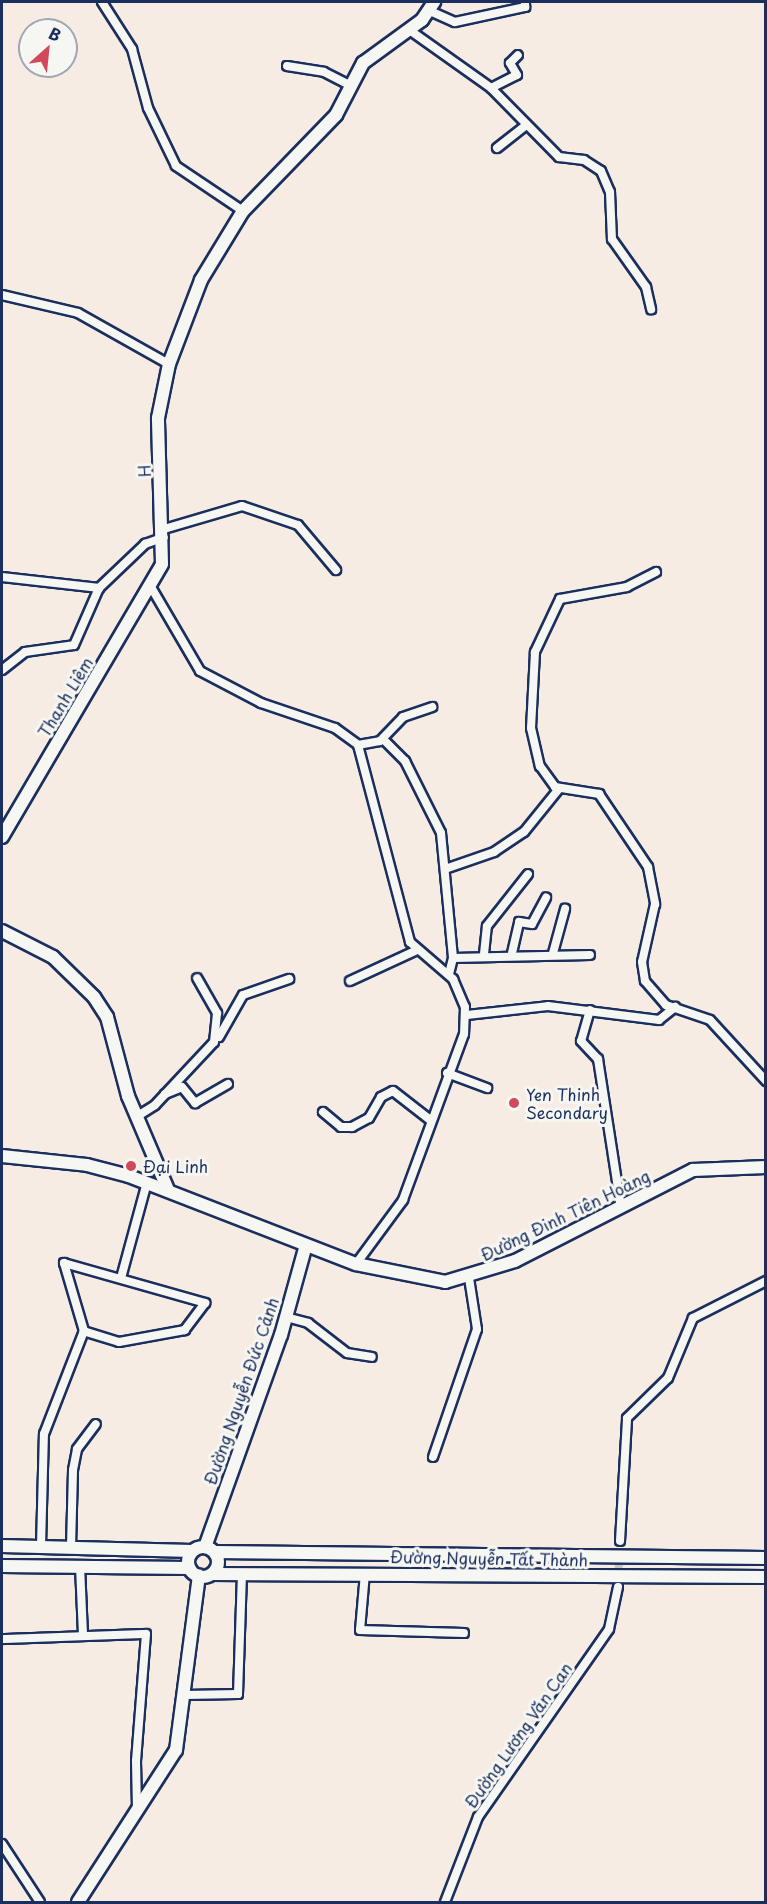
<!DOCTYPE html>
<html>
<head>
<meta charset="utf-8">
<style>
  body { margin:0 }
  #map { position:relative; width:767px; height:1904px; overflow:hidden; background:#f6ece3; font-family:"Playpen Sans",sans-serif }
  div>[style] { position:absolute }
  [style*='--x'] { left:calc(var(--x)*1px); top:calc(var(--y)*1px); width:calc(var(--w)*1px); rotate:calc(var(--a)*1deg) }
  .street-tunnel>* { height:8px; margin-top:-4px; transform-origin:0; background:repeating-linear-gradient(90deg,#cac6c8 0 8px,transparent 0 12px) }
  .roads { filter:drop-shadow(2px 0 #1b2f5e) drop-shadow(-2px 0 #1b2f5e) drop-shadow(0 2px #1b2f5e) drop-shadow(0 -2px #1b2f5e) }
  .street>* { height:8px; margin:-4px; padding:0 4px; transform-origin:4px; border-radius:4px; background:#f6f6f2 }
  .secondary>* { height:12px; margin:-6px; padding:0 6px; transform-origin:6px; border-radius:6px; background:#f6f6f2 }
  .primary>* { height:12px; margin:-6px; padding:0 6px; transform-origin:6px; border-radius:6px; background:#f6f6f2 }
  .primary>.ring { margin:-6px; padding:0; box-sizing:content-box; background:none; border:12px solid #f6f6f2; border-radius:50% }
  .dots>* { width:16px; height:16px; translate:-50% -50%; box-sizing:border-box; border:3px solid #f6f6f2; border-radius:50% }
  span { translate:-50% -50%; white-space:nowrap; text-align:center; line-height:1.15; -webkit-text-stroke:6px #f6f6f2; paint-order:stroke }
  .street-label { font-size:16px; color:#1b2f5e }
  .poi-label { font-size:16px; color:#1b2f5e }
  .left { translate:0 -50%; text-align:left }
  .frame { position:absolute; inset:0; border:3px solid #1b2f5e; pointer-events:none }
  .north { position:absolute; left:18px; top:18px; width:60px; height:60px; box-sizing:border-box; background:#f6f6f2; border:2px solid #9ea6b7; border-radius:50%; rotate:27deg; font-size:16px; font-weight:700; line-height:24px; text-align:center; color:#1b2f5e }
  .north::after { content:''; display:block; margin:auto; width:21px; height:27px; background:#d1495b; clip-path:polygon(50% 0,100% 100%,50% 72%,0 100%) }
</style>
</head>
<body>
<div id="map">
  <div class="street-tunnel">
    <i style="--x:618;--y:1581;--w:40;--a:-87.1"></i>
  </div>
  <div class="roads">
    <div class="street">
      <i style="--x:102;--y:2;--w:56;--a:57.4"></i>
      <i style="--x:132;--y:49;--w:61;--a:74.8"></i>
      <i style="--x:148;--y:108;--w:64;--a:64.2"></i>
      <i style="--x:176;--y:166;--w:81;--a:33.9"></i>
      <i style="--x:430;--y:11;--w:27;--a:24"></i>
      <i style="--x:455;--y:22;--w:72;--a:-12.1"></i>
      <i style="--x:525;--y:7;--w:5;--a:-90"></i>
      <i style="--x:408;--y:29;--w:102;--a:35.4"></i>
      <i style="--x:491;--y:88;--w:97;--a:45.4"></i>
      <i style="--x:559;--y:157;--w:25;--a:7"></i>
      <i style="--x:584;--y:160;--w:20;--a:33"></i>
      <i style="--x:601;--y:171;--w:23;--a:67"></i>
      <i style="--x:610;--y:192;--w:47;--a:87.6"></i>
      <i style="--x:612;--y:239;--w:59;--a:54.7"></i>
      <i style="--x:646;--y:287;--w:23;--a:77"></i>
      <i style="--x:287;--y:66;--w:37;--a:9"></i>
      <i style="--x:324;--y:72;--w:31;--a:27"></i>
      <i style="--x:491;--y:88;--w:29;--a:-27"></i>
      <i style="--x:517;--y:75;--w:14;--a:-120"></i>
      <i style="--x:510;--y:63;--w:11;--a:-45"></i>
      <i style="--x:497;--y:148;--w:37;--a:-38"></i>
      <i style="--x:2;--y:295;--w:78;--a:13.3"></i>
      <i style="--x:78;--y:313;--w:104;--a:29.3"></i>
      <i style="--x:164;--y:529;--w:81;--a:-16.4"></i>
      <i style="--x:242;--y:506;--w:59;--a:18.7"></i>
      <i style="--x:298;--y:525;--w:59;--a:49.8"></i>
      <i style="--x:656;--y:572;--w:33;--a:153"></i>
      <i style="--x:627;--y:587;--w:68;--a:169.8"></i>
      <i style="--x:560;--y:599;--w:59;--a:115.3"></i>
      <i style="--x:535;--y:652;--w:76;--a:93"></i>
      <i style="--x:531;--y:728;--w:39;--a:77"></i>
      <i style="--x:540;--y:766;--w:26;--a:54"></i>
      <i style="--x:555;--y:787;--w:45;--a:9"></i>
      <i style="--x:599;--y:794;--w:88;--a:56.1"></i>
      <i style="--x:648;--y:867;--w:38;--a:79"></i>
      <i style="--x:655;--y:904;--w:59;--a:102.6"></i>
      <i style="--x:642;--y:962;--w:19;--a:81"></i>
      <i style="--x:645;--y:981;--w:32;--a:49"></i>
      <i style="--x:666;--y:1005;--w:46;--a:18.8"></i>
      <i style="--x:710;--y:1020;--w:83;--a:47.4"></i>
      <i style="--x:2;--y:577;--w:98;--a:6.5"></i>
      <i style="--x:99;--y:588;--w:64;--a:-43.7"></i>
      <i style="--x:145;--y:544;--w:20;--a:-20"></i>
      <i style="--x:151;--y:587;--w:97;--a:59.7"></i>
      <i style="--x:200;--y:671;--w:69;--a:27.7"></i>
      <i style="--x:261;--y:703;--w:78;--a:18.7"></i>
      <i style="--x:335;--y:728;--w:29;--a:36"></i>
      <i style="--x:358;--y:745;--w:204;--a:75.2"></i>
      <i style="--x:410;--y:942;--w:57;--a:40.7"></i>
      <i style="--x:453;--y:979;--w:30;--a:67"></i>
      <i style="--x:465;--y:1007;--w:27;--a:92"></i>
      <i style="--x:464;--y:1034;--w:177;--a:110.2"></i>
      <i style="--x:403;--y:1200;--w:79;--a:126.3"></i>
      <i style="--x:2;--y:670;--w:29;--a:-38"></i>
      <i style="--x:25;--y:652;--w:49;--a:-8.1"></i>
      <i style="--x:74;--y:645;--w:62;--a:-66.3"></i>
      <i style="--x:384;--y:740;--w:30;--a:45"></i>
      <i style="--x:405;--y:761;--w:80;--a:63.4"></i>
      <i style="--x:441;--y:833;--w:126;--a:84.5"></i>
      <i style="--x:453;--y:958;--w:16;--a:104"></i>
      <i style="--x:358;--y:745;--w:22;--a:-10"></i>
      <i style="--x:380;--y:741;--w:33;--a:-46"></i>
      <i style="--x:403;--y:717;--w:31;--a:-19"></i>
      <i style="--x:445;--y:869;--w:52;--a:-19.1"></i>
      <i style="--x:494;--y:852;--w:36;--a:-34"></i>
      <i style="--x:524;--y:832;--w:54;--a:-51"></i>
      <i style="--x:512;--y:953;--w:32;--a:-77"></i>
      <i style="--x:519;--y:922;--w:13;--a:9"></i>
      <i style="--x:532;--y:924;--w:30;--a:-62"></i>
      <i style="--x:553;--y:953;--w:46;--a:-74.7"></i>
      <i style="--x:484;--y:954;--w:28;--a:-84"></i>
      <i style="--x:487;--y:926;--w:66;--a:-51.7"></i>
      <i style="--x:453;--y:958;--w:137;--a:-1.3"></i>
      <i style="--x:350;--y:981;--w:72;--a:-24.8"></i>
      <i style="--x:590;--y:1010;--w:32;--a:106"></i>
      <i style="--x:581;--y:1041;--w:25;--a:47"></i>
      <i style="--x:598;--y:1059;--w:150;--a:81.2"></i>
      <i style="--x:467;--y:1015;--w:81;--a:-6.3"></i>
      <i style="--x:548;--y:1006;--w:112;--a:7.2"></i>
      <i style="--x:659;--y:1020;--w:21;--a:-39"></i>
      <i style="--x:219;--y:1037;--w:48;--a:-60.3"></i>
      <i style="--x:243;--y:995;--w:49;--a:-19.2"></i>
      <i style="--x:447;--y:1073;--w:43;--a:20.6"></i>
      <i style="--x:165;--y:1094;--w:18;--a:-22"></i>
      <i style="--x:182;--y:1087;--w:21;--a:51"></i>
      <i style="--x:195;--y:1103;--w:38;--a:-30"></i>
      <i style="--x:323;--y:1112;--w:23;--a:40"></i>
      <i style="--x:341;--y:1127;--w:11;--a:0"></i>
      <i style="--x:352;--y:1127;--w:19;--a:-28"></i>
      <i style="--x:369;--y:1118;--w:24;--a:-60"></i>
      <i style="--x:381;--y:1097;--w:13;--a:-27"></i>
      <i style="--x:393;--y:1091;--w:46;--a:37.9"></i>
      <i style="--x:136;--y:1117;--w:22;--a:-32"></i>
      <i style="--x:155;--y:1105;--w:86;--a:-46.9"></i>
      <i style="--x:214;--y:1042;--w:29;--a:-84"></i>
      <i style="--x:217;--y:1013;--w:40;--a:-119.7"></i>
      <i style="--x:121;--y:1278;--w:99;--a:-74.8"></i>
      <i style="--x:286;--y:1317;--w:23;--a:15"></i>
      <i style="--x:308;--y:1323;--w:49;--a:37.6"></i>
      <i style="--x:347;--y:1353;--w:25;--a:9"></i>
      <i style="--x:433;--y:1457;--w:135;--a:-71"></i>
      <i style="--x:477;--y:1329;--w:52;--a:-98.9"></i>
      <i style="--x:620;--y:1541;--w:123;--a:-86.7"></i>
      <i style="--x:627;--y:1418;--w:57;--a:-44.3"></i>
      <i style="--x:668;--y:1378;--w:65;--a:-67.4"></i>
      <i style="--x:693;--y:1318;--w:82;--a:-26.9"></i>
      <i style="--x:41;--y:1546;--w:112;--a:-88.5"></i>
      <i style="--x:44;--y:1434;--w:110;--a:-68.8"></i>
      <i style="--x:84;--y:1331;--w:71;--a:-106.4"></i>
      <i style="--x:64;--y:1263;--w:147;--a:15.8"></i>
      <i style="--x:205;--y:1303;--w:34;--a:127"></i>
      <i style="--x:185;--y:1330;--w:67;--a:169.7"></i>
      <i style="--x:119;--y:1342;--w:37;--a:-163"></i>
      <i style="--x:71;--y:1547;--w:77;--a:-88.5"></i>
      <i style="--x:73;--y:1470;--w:21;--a:-79"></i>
      <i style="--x:77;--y:1449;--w:31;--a:-53"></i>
      <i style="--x:80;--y:1566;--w:70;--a:87.5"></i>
      <i style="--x:365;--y:1573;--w:57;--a:95"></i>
      <i style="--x:360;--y:1630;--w:104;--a:1.7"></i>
      <i style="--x:2;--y:1639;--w:144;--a:-2"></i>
      <i style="--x:146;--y:1634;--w:127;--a:94.5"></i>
      <i style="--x:136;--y:1761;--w:49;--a:88.8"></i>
      <i style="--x:185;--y:1695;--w:53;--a:-1.1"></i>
      <i style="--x:238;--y:1694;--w:121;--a:-88.1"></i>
      <i style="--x:2;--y:1844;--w:69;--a:56.8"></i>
      <i style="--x:445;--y:1902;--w:91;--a:-68.8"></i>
      <i style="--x:478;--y:1817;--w:229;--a:-55.1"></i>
      <i style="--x:609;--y:1629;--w:43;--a:-77.9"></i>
    </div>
    <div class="secondary">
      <i style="--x:2;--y:837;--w:316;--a:-59.6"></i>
      <i style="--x:162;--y:564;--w:146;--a:-91.6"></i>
      <i style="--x:158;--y:418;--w:55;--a:-78.5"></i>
      <i style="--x:169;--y:364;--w:90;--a:-69.1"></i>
      <i style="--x:201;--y:280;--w:81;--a:-58.7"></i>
      <i style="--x:243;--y:211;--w:134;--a:-45.9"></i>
      <i style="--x:336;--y:115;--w:59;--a:-62.6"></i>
      <i style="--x:363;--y:63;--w:73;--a:-36.1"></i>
      <i style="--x:422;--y:20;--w:22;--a:-56"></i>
      <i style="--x:2;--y:931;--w:57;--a:27"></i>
      <i style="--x:53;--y:957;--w:57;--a:44.3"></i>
      <i style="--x:94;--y:997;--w:24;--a:57"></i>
      <i style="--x:107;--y:1017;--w:82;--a:75.1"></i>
      <i style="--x:128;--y:1096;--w:102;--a:66.9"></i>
      <i style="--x:205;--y:1547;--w:225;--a:-70.3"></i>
      <i style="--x:281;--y:1335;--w:93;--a:-74.5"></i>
      <i style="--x:78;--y:1902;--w:181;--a:-57.2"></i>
      <i style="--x:176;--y:1750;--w:176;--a:-82.5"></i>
    </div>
    <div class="primary">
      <i style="--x:2;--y:1156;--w:85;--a:6"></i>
      <i style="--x:87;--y:1165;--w:43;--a:14.7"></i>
      <i style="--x:129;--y:1176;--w:243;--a:21.2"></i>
      <i style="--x:356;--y:1264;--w:91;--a:11.4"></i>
      <i style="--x:445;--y:1282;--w:73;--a:-16.7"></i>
      <i style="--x:515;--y:1261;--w:200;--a:-27.1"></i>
      <i style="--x:693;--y:1170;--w:73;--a:-2.4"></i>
      <i style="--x:2;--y:1546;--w:190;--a:1.5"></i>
      <i class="ring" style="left:188px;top:1547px;width:18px;height:18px"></i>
      <i style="--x:215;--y:1552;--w:551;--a:0.62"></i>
      <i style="--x:2;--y:1566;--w:187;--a:0.6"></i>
      <i style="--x:212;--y:1574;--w:554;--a:0.31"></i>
    </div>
  </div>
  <div class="dots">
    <i style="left:514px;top:1103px;background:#d1495b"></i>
    <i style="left:131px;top:1166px;background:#d1495b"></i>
  </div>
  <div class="street-label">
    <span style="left:144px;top:471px;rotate:-94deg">H</span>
    <span style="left:65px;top:697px;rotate:-59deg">Thanh Liêm</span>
    <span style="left:565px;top:1215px;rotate:-26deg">Đường Đinh Tiên Hoàng</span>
    <span style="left:241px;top:1391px;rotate:-71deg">Đường Nguyễn Đức Cảnh</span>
    <span style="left:489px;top:1558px;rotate:1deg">Đường Nguyễn Tất Thành</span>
    <span style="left:518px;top:1735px;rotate:-55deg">Đường Lương Văn Can</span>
  </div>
  <div class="poi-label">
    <span class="left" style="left:526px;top:1103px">Yen Thinh<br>Secondary</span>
    <span class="left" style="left:143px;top:1166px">Đại Linh</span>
  </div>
  <div class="frame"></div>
  <div class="north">B</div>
</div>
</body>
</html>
